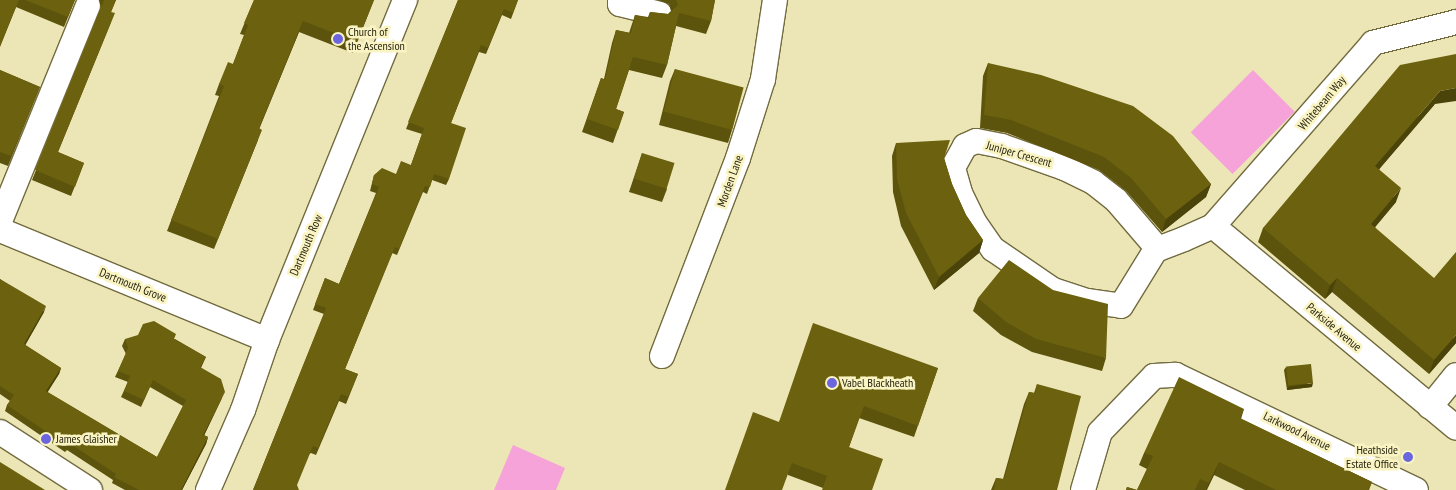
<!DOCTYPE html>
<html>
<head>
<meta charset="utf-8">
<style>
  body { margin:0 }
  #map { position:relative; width:1456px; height:490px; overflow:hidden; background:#ece6b6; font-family:"PT Sans Narrow",sans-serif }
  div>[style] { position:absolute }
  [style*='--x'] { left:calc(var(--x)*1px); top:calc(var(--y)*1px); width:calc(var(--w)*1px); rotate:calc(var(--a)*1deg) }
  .green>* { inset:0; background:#f5a3d8; transform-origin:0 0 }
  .roads { filter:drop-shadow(1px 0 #726b3f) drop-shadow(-1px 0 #726b3f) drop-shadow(0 1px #726b3f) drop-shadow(0 -1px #726b3f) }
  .minor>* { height:24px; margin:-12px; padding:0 12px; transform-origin:12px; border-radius:12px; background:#fff }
  .wall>* { inset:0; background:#5c530c }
  .shaded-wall>* { inset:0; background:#4b440a }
  .building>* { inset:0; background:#6b610e; transform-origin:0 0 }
  .dots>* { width:14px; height:14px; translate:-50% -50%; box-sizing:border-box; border:2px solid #faf3c2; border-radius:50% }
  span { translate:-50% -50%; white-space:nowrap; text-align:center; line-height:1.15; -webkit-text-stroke:5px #faf3c2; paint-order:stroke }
  .poi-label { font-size:12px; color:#292614 }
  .left { translate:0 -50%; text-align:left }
  .right { translate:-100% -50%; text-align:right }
  .street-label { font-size:12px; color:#292614 }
</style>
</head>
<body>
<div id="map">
  <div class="green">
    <i style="left:1253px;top:70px;width:59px;height:88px;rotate:45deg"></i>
    <i style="clip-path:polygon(513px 445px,565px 468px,556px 490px,494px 490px)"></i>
  </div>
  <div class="roads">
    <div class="minor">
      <i style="--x:620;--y:0;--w:4;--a:90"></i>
      <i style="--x:620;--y:4;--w:41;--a:14"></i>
      <i style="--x:0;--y:221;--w:233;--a:-67.8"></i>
      <i style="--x:1213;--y:226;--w:316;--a:39.7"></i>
      <i style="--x:0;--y:230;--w:289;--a:22.4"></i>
      <i style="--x:1158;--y:249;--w:65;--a:-130.6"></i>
      <i style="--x:1116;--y:200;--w:29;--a:-142"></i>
      <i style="--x:1093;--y:182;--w:32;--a:-154"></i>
      <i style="--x:1064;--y:168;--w:66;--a:-160.5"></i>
      <i style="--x:1002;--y:146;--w:26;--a:-169"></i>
      <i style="--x:976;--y:141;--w:12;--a:156"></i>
      <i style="--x:965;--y:146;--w:25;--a:119"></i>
      <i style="--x:953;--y:168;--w:26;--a:74"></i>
      <i style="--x:960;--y:193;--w:32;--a:64"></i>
      <i style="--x:974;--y:222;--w:33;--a:55"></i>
      <i style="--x:993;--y:249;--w:73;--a:34.3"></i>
      <i style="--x:1053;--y:290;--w:36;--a:18"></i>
      <i style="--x:1087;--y:301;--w:34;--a:8"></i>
      <i style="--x:1121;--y:306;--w:67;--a:-58.4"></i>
      <i style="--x:1156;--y:249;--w:2;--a:0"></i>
      <i style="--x:1158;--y:249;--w:28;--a:-21"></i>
      <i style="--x:1184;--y:239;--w:32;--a:-24"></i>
      <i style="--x:1213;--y:226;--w:243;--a:-48.8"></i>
      <i style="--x:1373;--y:43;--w:86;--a:-14.2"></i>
      <i style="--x:662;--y:356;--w:212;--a:-69"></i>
      <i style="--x:738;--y:158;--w:83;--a:-72.4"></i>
      <i style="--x:763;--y:79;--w:80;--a:-81.4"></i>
      <i style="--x:1430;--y:407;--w:41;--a:-50.9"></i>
      <i style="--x:0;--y:432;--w:107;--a:32.8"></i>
      <i style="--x:208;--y:490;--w:87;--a:-66.4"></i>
      <i style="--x:243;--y:410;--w:74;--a:-71.1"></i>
      <i style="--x:267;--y:340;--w:367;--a:-67.9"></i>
      <i style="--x:1083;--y:490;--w:60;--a:-73.7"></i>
      <i style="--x:1100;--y:432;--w:78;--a:-46"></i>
      <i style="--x:1154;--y:376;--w:22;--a:-3"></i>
      <i style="--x:1176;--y:375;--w:266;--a:25.6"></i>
    </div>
  </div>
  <div class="wall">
    <i style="clip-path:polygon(0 0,75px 0,64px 27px,16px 7px,0 47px)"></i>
    <i style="clip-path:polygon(99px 0,116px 0,111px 12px,111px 22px,58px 152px,84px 163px,71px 196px,32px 180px,101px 9px)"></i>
    <i style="clip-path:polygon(254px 0,374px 0,353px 53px,299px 32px,259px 129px,258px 140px,214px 249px,167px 231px,219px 96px,215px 95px,219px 84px,233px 64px,244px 35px,240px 34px)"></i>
    <i style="clip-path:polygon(458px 0,518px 0,511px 19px,502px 15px,486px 54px,479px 52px,451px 123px,449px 179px,446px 185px,432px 180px,427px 194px,423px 192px,397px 255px,392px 253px,345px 369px,358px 374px,346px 404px,339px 401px,316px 455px,311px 453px,253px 490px,324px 314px,313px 310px,325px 278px,339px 284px,376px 193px,370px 191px,374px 175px,396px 174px,411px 165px,422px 134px,406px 129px)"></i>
    <i style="clip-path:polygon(658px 0,715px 0,711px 21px,706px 34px,676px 26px,667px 65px,662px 78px,629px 70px,616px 109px,624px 112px,613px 143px,582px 132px,601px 78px,604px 79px,612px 43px,616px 30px,629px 33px,635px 15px,648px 17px,650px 12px,668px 14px,671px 11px,669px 4px)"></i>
    <i style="clip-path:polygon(988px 63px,1211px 184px,1206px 197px,1162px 232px,1126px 191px,1099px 170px,1007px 133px,980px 128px,983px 76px)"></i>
    <i style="clip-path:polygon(675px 69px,732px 130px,728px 143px,659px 125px,670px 81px)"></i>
    <i style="clip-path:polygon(0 70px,40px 87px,8px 166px,0 163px)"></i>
    <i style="clip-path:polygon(1435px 104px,1379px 169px,1396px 202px,1375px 227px,1456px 343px,1429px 374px,1332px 292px,1325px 299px,1258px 242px,1263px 228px)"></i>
    <i style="clip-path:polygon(896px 143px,944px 158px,952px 184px,966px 215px,983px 240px,979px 253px,934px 290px,901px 226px,893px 192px,892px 156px)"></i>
    <i style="clip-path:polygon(642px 153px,667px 189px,662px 202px,629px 192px)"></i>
    <i style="clip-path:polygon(0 279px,44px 312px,25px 345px,61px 368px,59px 374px,47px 392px,157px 457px,183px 406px,150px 387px,141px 407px,121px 397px,128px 382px,115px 377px,126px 354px,122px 346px,125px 339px,175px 339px,206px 357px,201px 368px,222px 398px,204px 435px,208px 437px,206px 444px,182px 490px,125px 490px,112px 483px,113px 480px,67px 450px,65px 452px,5px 411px,7px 405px,10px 401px,0 394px)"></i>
    <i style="clip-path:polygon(978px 298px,1106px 358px,1102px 371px,1032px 352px,1001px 335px,973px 311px)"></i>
    <i style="clip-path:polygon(1286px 367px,1312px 387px,1287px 390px,1284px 370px)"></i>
    <i style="clip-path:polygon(938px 368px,914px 437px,859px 418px,849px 447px,823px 488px,788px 475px,779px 421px)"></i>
    <i style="clip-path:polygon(1037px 384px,1057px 490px,991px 490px,996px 478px,1003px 479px,1024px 404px,1029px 392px,1034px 393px)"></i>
    <i style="clip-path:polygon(1244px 409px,1241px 419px,1372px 482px,1369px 490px,1245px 490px,1214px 475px,1207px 490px,1126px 490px,1127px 487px,1137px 490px,1147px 469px,1139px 465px,1144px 453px)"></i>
  </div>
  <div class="shaded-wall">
    <i style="clip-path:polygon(303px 21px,299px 32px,255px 139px,259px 128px)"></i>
    <i style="clip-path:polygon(1456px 88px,1456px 101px,1435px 104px,1370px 180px,1375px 166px,1440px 91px)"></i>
    <i style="clip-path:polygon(1211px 184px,1206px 197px,1162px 232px,1166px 219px)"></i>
    <i style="clip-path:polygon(1401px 188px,1396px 202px,1366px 238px,1371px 224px)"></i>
    <i style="clip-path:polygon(983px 240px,979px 253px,934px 290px,939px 277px)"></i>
    <i style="clip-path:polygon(1337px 278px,1332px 292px,1325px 299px,1330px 285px)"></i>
    <i style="clip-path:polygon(46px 306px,44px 312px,22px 351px,24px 344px)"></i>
    <i style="clip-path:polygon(1456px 335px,1456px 343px,1429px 374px,1434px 360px)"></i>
    <i style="clip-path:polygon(61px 368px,59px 374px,44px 398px,46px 391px)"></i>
    <i style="clip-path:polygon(1313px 383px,1312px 387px,1287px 390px,1288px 387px)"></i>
    <i style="clip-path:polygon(225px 392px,222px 398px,201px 442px,203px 435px)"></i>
    <i style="clip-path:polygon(208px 437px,206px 444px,182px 490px,181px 490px)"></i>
    <i style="clip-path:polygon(1219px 462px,1214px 475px,1206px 490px,1209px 483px)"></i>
  </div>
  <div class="building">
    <i style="clip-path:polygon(0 0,19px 0,0 46px)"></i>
    <i style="clip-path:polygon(25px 0,75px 0,68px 17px)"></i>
    <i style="clip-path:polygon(104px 0,116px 0,111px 12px,115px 13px,58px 152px,84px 163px,75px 187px,35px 170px)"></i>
    <i style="clip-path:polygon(254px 0,374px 0,357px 42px,303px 21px,259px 128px,262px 130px,218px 239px,171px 220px,224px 86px,219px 84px,228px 62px,233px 64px,248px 25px,244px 23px)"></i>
    <i style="clip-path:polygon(458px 0,518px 0,513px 13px,504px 9px,488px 48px,481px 45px,451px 123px,466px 128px,449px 179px,434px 174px,430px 187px,425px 186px,399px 249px,395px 247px,345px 369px,358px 374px,348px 397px,341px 394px,318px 448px,313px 446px,297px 485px,299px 490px,253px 490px,326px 308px,315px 304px,325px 278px,339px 284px,379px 187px,372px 184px,374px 175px,382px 168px,396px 174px,401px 161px,411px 165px,424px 128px,408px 122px)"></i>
    <i style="clip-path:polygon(676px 0,715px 0,711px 21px,679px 13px,667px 65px,633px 57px,616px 109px,624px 112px,618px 130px,587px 119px,601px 78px,605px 80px,616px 30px,631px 33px,635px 15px,649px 18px,650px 12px,668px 14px,678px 5px)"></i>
    <i style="clip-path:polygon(1456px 54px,1456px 88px,1440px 91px,1375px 166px,1401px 188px,1371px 224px,1434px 278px,1456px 252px,1456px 335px,1434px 360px,1337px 278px,1330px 285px,1263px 228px,1400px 65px)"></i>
    <i style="clip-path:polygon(988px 63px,1041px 75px,1133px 106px,1173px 136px,1211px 184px,1166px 219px,1131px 178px,1104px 157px,1011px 120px,984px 115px)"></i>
    <i style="left:675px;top:69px;width:71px;height:44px;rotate:15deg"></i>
    <i style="clip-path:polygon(0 70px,40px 87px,11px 156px,0 152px)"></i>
    <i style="clip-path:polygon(950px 140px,944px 158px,952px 184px,966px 215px,983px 240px,939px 277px,906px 213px,897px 179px,896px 143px)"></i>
    <i style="left:642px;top:153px;width:34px;height:27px;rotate:17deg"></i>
    <i style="clip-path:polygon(1009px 260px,1053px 290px,1108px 304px,1106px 358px,1036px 339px,1006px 322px,978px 298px)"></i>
    <i style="clip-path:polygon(0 279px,46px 306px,24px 344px,61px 368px,46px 391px,157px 457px,186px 400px,153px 380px,144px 400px,124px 391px,130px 376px,118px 371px,128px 348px,125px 339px,138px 335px,143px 324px,154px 321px,176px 334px,174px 339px,206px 357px,200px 367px,221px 379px,225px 392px,203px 435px,208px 437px,181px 490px,139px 490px,114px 477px,116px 474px,69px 443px,67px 446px,7px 405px,14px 395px,0 386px)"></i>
    <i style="clip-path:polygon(813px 323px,938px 368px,918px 426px,864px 406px,849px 447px,883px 459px,872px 490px,822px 490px,827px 476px,792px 463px,782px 490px,725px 490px,753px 412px,779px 422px)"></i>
    <i style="left:1311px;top:364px;width:19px;height:25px;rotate:84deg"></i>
    <i style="clip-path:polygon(1179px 377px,1244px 409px,1240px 418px,1372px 482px,1368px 490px,1276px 490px,1219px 462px,1209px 483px,1200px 479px,1195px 490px,1126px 490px,1127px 487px,1137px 490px,1153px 456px,1144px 453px)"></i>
    <i style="clip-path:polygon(1037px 384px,1081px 396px,1057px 490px,994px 490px,996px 478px,1004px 479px,1029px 392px,1035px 393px)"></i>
    <i style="clip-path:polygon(0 462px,45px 490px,0 490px)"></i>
  </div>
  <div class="dots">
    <i style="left:338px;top:39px;background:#6b65df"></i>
    <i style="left:832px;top:383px;background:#6b65df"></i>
    <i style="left:46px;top:439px;background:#6b65df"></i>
    <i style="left:1408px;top:457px;background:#6b65df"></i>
  </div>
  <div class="poi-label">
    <span class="left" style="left:348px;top:39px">Church of<br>the Ascension</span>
    <span class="left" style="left:842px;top:383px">Vabel Blackheath</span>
    <span class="left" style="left:56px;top:439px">James Glaisher</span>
    <span class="right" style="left:1398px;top:457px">Heathside<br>Estate Office</span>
  </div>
  <div class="street-label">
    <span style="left:1322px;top:103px;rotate:-50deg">Whitebeam Way</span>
    <span style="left:1019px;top:154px;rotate:16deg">Juniper Crescent</span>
    <span style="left:730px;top:181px;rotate:-70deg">Morden Lane</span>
    <span style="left:306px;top:245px;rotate:-67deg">Dartmouth Row</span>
    <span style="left:133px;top:285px;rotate:22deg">Dartmouth Grove</span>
    <span style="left:1334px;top:327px;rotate:40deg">Parkside Avenue</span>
    <span style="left:1297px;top:431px;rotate:26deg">Larkwood Avenue</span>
  </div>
</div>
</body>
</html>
